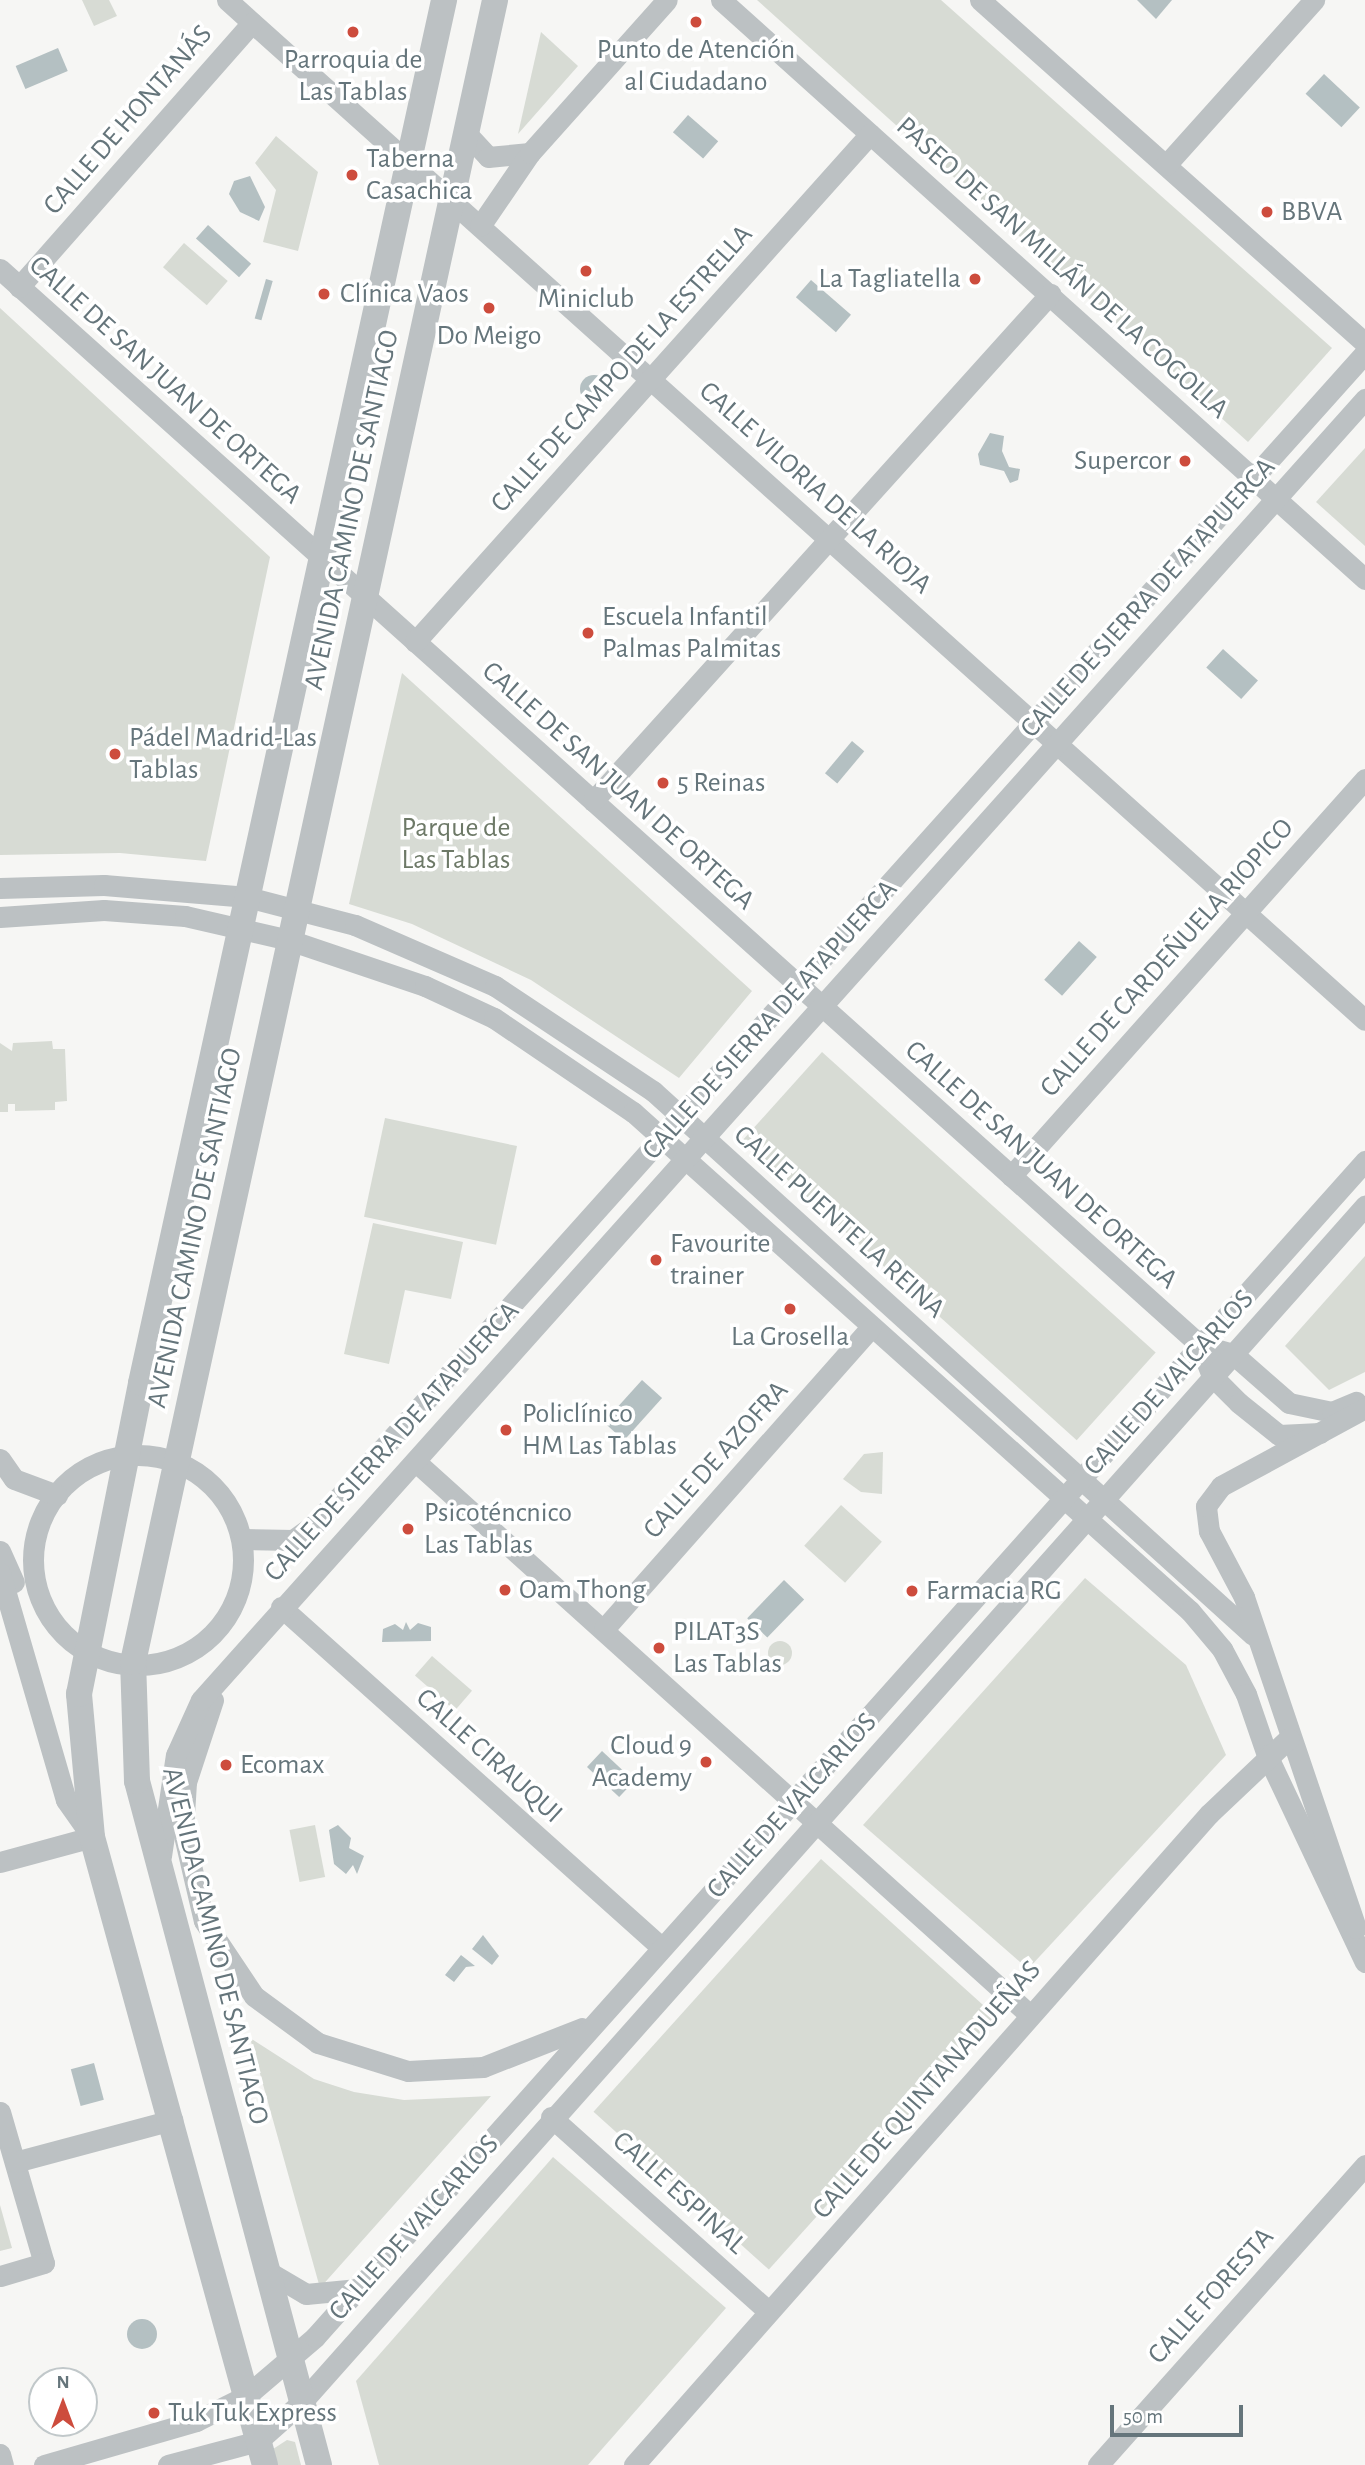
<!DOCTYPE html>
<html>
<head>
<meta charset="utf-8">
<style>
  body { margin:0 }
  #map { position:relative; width:1365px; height:2465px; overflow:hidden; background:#f6f6f4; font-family:"Alegreya Sans",sans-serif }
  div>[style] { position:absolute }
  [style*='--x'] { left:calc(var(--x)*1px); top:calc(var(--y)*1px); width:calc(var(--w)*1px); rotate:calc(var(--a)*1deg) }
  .green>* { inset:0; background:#d7dbd4; transform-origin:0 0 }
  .round { border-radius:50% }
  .water>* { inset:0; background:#b4c0c2; transform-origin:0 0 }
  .minor>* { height:21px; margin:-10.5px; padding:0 10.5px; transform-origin:10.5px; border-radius:10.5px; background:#bcc1c3 }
  .minor>.ring { margin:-10.5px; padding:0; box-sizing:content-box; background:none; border:21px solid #bcc1c3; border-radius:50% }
  .tertiary>* { height:26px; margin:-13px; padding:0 13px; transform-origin:13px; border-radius:13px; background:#bcc1c3 }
  .dots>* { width:19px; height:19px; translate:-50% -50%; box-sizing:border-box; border:4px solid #fff; border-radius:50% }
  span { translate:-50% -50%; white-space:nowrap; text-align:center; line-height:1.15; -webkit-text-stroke:7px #fff; paint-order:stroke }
  .poi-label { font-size:28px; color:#65757b }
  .left { translate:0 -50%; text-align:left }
  .right { translate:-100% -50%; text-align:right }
  .street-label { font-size:28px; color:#65757b }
  .park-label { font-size:28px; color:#6d7967 }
  .north { position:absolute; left:28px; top:2367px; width:70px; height:70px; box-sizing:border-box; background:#fff; border:2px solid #c1c8ca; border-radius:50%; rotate:0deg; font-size:19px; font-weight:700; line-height:28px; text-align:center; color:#65757b }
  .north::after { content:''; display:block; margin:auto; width:24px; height:32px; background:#cd4c3d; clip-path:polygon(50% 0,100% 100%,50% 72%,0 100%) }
  .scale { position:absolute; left:1110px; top:2405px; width:133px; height:32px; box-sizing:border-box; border:4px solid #65757b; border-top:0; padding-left:9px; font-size:21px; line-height:24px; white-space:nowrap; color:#65757b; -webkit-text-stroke:5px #fff; paint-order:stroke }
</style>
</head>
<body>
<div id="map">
  <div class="green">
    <i style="clip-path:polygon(82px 0,109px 0,117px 16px,94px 26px)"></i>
    <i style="clip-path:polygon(757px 0,941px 0,1332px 348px,1248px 442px)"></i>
    <i style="clip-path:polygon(541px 32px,578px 66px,518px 134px)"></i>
    <i style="clip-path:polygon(276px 136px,318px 172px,298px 251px,263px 242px,276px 190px,255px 163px)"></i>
    <i style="left:184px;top:243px;width:58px;height:32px;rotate:41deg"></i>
    <i style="clip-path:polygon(0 308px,270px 557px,206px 861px,120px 853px,0 855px)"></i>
    <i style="clip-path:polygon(1365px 448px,1365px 546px,1316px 502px)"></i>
    <i style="clip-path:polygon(402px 673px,752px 991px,679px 1078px,531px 980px,412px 924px,349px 904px)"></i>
    <i style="clip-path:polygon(52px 1041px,53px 1049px,65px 1049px,67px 1101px,55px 1102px,55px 1110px,15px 1111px,15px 1104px,8px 1104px,8px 1112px,0 1112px,0 1043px,12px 1051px,13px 1043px)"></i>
    <i style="left:822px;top:1052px;width:449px;height:118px;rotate:42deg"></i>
    <i style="left:385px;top:1118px;width:135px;height:101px;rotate:12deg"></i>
    <i style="clip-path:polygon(373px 1223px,463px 1242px,451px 1299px,405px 1290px,389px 1364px,344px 1354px)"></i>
    <i style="clip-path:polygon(1365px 1256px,1365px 1372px,1329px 1390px,1285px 1346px)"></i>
    <i style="clip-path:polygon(883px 1452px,882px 1494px,861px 1492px,843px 1479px,864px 1454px)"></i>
    <i style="left:841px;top:1505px;width:55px;height:55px;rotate:42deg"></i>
    <i style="clip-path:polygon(1085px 1578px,1186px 1665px,1226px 1755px,1028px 1969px,863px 1825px)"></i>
    <i class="round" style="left:768px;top:1641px;width:24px;height:24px"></i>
    <i style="left:432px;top:1656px;width:53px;height:26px;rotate:41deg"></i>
    <i style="left:315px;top:1825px;width:53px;height:26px;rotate:79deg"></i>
    <i style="left:821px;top:1859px;width:236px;height:340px;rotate:42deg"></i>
    <i style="clip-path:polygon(250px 2038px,314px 2079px,354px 2092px,404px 2100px,491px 2096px,320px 2288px)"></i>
    <i style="clip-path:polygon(553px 2157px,726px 2308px,588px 2465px,379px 2465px,356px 2381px)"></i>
    <i style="clip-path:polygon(0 2205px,12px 2248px,0 2251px)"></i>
    <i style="clip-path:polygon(287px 2440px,295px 2442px,301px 2465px,278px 2465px,273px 2449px)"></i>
  </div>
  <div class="water">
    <i style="clip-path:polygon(1137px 0,1172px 0,1156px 19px)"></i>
    <i style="left:58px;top:48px;width:25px;height:46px;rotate:67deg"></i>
    <i style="left:1324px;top:74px;width:49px;height:27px;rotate:43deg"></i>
    <i style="left:688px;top:115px;width:40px;height:23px;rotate:41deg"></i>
    <i style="clip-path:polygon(250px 176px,265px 207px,259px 221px,240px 212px,229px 194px,234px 181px)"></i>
    <i style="left:208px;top:225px;width:58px;height:18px;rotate:42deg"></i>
    <i style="left:266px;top:279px;width:7px;height:41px;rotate:16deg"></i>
    <i style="left:811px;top:280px;width:53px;height:23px;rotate:41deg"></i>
    <i class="round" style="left:580px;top:375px;width:28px;height:28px"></i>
    <i style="clip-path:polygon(990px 433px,1004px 436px,1002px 451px,1009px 467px,1020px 469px,1018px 480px,1010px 483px,1004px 471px,980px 465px,978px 454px)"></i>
    <i style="left:1223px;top:649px;width:47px;height:25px;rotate:42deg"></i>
    <i style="left:852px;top:741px;width:16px;height:42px;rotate:40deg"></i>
    <i style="left:1079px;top:941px;width:24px;height:52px;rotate:42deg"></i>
    <i style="left:642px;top:1380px;width:27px;height:57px;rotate:42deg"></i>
    <i style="left:784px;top:1580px;width:28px;height:53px;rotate:44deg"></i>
    <i style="clip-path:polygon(406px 1622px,410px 1630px,418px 1623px,431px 1627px,431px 1641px,382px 1642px,383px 1629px,395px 1624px,403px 1630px)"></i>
    <i style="left:602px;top:1751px;width:44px;height:22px;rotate:43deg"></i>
    <i style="clip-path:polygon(338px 1825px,351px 1838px,349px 1848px,364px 1856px,357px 1874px,353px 1865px,346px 1874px,334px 1864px,329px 1830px)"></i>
    <i style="clip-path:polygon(483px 1935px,499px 1956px,492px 1965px,472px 1949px)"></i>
    <i style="clip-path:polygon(461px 1955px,475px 1966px,466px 1967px,454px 1982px,445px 1975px)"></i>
    <i style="left:94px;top:2063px;width:38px;height:24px;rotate:75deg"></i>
    <i class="round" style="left:127px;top:2319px;width:30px;height:30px"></i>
  </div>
  <div class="minor">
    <i style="--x:227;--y:0;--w:1528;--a:41.87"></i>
    <i style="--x:721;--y:0;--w:866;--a:41.96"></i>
    <i style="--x:980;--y:0;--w:516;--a:41.7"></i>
    <i style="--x:465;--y:132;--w:34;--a:47"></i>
    <i style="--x:488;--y:157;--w:42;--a:-5.4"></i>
    <i style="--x:1166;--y:165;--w:222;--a:-48.1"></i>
    <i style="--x:480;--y:226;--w:88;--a:-55.6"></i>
    <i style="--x:530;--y:153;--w:205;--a:-48.2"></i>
    <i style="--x:0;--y:269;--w:1612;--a:41.88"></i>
    <i style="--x:1200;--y:1345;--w:33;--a:69"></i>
    <i style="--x:1212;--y:1376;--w:38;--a:45"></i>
    <i style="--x:1239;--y:1403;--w:51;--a:38.7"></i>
    <i style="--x:1279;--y:1435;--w:41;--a:-2.8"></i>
    <i style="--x:19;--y:287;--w:352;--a:-48.6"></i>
    <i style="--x:415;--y:642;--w:682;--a:-48.15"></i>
    <i style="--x:593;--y:801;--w:683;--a:-47.97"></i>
    <i style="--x:0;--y:888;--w:104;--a:-1.7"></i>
    <i style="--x:104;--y:885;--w:144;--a:4.8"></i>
    <i style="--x:247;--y:897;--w:112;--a:14.5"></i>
    <i style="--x:355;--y:925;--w:153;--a:23.5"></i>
    <i style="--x:495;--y:986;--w:190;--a:33.6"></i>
    <i style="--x:653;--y:1091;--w:810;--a:42.2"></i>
    <i style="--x:0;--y:917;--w:104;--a:-3.9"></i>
    <i style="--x:104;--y:910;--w:81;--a:4.2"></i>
    <i style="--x:185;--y:916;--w:107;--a:13"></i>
    <i style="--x:289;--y:940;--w:144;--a:18.7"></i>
    <i style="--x:425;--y:986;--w:76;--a:24.9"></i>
    <i style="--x:494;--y:1018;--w:168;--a:34.1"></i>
    <i style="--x:633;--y:1112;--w:748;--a:41.86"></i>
    <i style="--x:1190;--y:1611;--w:50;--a:49.9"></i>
    <i style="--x:1222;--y:1649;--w:51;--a:61.9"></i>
    <i style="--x:1246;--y:1694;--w:65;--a:71"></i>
    <i style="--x:1267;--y:1755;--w:229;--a:64.7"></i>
    <i style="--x:1011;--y:1176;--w:532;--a:-48.28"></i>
    <i style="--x:1219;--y:1350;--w:15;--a:16"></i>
    <i style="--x:1233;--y:1354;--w:74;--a:41.2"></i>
    <i style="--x:1289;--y:1403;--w:44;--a:11.8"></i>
    <i style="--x:1332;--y:1412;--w:26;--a:-23"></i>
    <i class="ring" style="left:33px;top:1455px;width:189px;height:189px"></i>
    <i style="--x:0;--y:1459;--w:24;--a:55"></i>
    <i style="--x:14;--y:1479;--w:46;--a:20.4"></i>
    <i style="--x:416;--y:1462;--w:826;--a:42.01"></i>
    <i style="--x:243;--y:1539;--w:50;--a:1.1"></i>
    <i style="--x:293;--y:1540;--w:27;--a:-36"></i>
    <i style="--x:315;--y:1524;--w:1573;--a:-48.12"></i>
    <i style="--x:0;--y:1551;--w:34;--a:66"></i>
    <i style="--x:0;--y:1573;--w:236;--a:73.8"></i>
    <i style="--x:66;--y:1800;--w:45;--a:54.9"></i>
    <i style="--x:92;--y:1837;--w:95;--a:164.8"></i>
    <i style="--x:281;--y:1607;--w:510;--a:41.82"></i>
    <i style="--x:604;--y:1629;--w:402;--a:-48.5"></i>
    <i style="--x:213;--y:1700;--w:86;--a:108.2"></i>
    <i style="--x:186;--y:1782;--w:49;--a:93.5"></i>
    <i style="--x:183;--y:1831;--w:92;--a:76.9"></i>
    <i style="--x:204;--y:1921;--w:90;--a:56.3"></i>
    <i style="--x:254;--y:1996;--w:79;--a:36.3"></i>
    <i style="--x:318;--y:2043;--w:94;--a:17.3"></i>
    <i style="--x:408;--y:2071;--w:75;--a:-3.1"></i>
    <i style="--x:483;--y:2067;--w:106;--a:-21.5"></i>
    <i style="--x:161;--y:1856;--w:102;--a:-81.6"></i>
    <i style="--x:176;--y:1755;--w:60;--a:-65.6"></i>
    <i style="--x:201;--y:1700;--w:1746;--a:-48.18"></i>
    <i style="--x:1356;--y:1928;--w:349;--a:-108.7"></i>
    <i style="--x:1244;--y:1597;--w:75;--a:-117.9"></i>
    <i style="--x:1209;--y:1531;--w:25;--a:-97"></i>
    <i style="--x:1206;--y:1506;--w:25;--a:-53"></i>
    <i style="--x:1221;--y:1486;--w:164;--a:-28.4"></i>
    <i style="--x:0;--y:2112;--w:157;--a:73.8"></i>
    <i style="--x:44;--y:2263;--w:46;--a:163.5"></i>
    <i style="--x:551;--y:2117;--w:292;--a:41.8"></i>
    <i style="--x:15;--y:2162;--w:163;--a:-15"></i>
    <i style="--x:267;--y:2271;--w:45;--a:30.5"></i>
    <i style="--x:306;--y:2294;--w:52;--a:-5.5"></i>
    <i style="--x:0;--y:2454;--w:11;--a:75"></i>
    <i style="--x:44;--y:2465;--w:158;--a:-16.1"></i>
    <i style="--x:196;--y:2421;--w:56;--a:-26.6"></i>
    <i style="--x:246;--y:2396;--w:91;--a:-40.5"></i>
    <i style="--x:315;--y:2337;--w:1577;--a:-48.24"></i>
    <i style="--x:168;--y:2465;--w:93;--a:-14.9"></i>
    <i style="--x:258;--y:2441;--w:57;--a:-41.5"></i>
    <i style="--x:301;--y:2403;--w:1602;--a:-48.37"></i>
    <i style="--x:634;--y:2465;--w:869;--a:-48.55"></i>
    <i style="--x:1209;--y:1814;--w:110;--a:-43.5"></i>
    <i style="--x:1098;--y:2465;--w:402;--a:-48.3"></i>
  </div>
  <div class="tertiary">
    <i style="--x:265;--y:2465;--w:651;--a:-105.4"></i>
    <i style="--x:92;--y:1837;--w:144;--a:-95.2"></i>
    <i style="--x:79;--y:1694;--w:317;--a:-78.7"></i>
    <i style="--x:141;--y:1383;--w:1416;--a:-77.64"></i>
    <i style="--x:319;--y:2465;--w:708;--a:-104.9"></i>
    <i style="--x:137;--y:1781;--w:119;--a:-91.9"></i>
    <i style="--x:133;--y:1662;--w:1701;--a:-77.71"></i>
  </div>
  <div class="dots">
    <i style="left:696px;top:22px;background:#cd4c3d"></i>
    <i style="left:353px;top:32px;background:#cd4c3d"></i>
    <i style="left:352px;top:175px;background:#cd4c3d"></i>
    <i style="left:1267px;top:212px;background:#cd4c3d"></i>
    <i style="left:586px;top:271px;background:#cd4c3d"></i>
    <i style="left:975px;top:279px;background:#cd4c3d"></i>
    <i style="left:324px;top:294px;background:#cd4c3d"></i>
    <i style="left:489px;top:308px;background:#cd4c3d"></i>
    <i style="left:1185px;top:461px;background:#cd4c3d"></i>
    <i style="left:588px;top:633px;background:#cd4c3d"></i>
    <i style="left:115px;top:754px;background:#cd4c3d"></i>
    <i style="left:663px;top:783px;background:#cd4c3d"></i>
    <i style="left:656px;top:1260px;background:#cd4c3d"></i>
    <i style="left:790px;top:1309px;background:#cd4c3d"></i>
    <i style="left:506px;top:1430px;background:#cd4c3d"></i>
    <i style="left:408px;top:1529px;background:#cd4c3d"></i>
    <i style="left:505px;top:1590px;background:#cd4c3d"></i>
    <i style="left:912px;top:1591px;background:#cd4c3d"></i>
    <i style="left:659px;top:1648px;background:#cd4c3d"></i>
    <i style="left:706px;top:1762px;background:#cd4c3d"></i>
    <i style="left:226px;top:1765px;background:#cd4c3d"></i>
    <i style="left:154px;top:2413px;background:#cd4c3d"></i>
  </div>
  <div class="poi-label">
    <span style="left:696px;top:66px">Punto de Atención<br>al Ciudadano</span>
    <span style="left:353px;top:76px">Parroquia de<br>Las Tablas</span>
    <span class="left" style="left:366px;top:175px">Taberna<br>Casachica</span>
    <span class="left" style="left:1281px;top:212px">BBVA</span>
    <span class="right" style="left:961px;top:279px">La Tagliatella</span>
    <span class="left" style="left:340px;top:294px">Clínica Vaos</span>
    <span style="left:586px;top:299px">Miniclub</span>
    <span style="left:489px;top:336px">Do Meigo</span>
    <span class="right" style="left:1171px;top:461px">Supercor</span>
    <span class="left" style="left:602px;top:633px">Escuela Infantil<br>Palmas Palmitas</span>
    <span class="left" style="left:129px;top:754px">Pádel Madrid-Las<br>Tablas</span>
    <span class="left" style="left:677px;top:783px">5 Reinas</span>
    <span class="left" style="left:670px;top:1260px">Favourite<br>trainer</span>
    <span style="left:790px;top:1337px">La Grosella</span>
    <span class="left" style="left:522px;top:1430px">Policlínico<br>HM Las Tablas</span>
    <span class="left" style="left:424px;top:1529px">Psicoténcnico<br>Las Tablas</span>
    <span class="left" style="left:519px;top:1590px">Oam Thong</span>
    <span class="left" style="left:926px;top:1591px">Farmacia RG</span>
    <span class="left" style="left:673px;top:1648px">PILAT3S<br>Las Tablas</span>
    <span class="right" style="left:692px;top:1762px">Cloud 9<br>Academy</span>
    <span class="left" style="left:240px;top:1765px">Ecomax</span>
    <span class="left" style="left:168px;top:2413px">Tuk Tuk Express</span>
  </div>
  <div class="street-label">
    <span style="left:128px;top:120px;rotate:-49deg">CALLE DE HONTANÁS</span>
    <span style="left:1062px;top:268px;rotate:42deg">PASEO DE SAN MILLÁN DE LA COGOLLA</span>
    <span style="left:622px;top:369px;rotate:-48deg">CALLE DE CAMPO DE LA ESTRELLA</span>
    <span style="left:165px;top:380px;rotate:42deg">CALLE DE SAN JUAN DE ORTEGA</span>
    <span style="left:815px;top:488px;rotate:42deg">CALLE VILORIA DE LA RIOJA</span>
    <span style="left:352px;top:510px;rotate:-78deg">AVENIDA CAMINO DE SANTIAGO</span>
    <span style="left:1148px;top:598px;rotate:-48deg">CALLE DE SIERRA DE ATAPUERCA</span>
    <span style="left:618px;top:786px;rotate:42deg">CALLE DE SAN JUAN DE ORTEGA</span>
    <span style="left:1167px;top:958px;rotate:-48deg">CALLE DE CARDEÑUELA RIOPICO</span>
    <span style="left:770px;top:1020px;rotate:-48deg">CALLE DE SIERRA DE ATAPUERCA</span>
    <span style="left:1041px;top:1165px;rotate:42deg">CALLE DE SAN JUAN DE ORTEGA</span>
    <span style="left:839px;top:1222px;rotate:42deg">CALLE PUENTE LA REINA</span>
    <span style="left:195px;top:1228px;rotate:-78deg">AVENIDA CAMINO DE SANTIAGO</span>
    <span style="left:1169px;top:1383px;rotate:-48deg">CALLE DE VALCARLOS</span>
    <span style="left:392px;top:1442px;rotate:-48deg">CALLE DE SIERRA DE ATAPUERCA</span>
    <span style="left:716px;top:1460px;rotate:-48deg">CALLE DE AZOFRA</span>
    <span style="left:489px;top:1756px;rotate:42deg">CALLE CIRAUQUI</span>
    <span style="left:792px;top:1806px;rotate:-48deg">CALLE DE VALCARLOS</span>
    <span style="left:215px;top:1946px;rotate:76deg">AVENIDA CAMINO DE SANTIAGO</span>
    <span style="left:927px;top:2090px;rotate:-49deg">CALLE DE QUINTANADUEÑAS</span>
    <span style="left:679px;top:2193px;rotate:42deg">CALLE ESPINAL</span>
    <span style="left:414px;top:2228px;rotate:-48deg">CALLE DE VALCARLOS</span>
    <span style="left:1211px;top:2296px;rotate:-48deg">CALLE FORESTA</span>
  </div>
  <div class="park-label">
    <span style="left:456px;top:844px">Parque de<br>Las Tablas</span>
  </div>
  <div class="north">N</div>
  <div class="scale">50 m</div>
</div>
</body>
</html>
